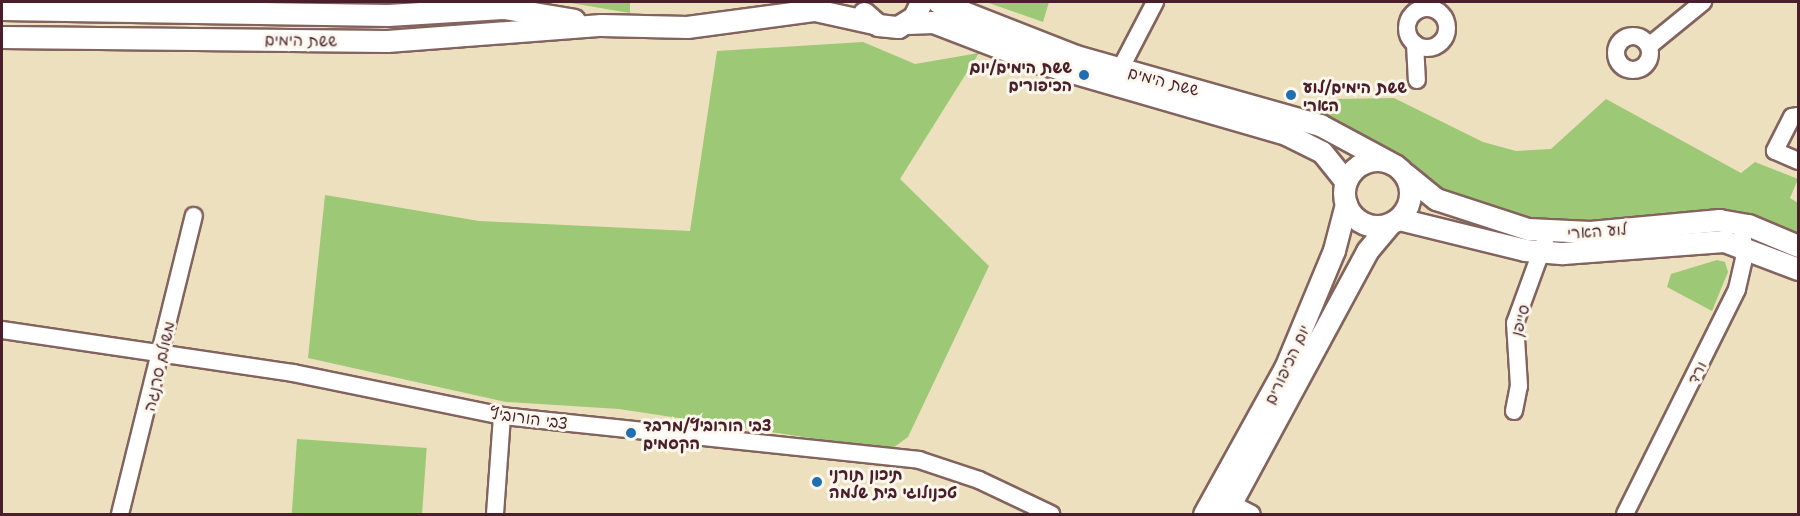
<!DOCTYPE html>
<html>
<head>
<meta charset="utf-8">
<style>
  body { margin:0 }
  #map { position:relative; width:1800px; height:516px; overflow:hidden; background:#ede0be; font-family:"Playpen Sans","Playpen Sans Hebrew",sans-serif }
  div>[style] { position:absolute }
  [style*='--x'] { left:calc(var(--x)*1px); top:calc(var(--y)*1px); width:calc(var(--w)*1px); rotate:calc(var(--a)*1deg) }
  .green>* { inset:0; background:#9dc875; transform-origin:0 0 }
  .roads { filter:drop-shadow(2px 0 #83635e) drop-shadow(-2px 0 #83635e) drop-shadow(0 2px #83635e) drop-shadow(0 -2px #83635e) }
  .minor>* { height:16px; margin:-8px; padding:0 8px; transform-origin:8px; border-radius:8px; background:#fff }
  .minor>.ring { margin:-8px; padding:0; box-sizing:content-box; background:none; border:16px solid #fff; border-radius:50% }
  .tertiary>* { height:21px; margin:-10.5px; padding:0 10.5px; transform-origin:10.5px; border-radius:10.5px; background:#fff }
  .tertiary>.ring { margin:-10.5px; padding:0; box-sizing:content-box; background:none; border:21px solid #fff; border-radius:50% }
  .dots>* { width:16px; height:16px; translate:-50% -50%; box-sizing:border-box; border:3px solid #fbf7ec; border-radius:50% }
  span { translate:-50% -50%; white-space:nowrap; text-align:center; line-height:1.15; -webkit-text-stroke:6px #fbf7ec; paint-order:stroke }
  .street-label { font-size:16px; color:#4a1f2b }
  .poi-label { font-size:16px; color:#4a1f2b; font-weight:700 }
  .right { translate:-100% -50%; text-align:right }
  .left { translate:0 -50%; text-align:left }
  .frame { position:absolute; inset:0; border:3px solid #4a1f2b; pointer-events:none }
</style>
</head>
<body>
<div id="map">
  <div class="green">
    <i style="clip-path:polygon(565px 2px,630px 2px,630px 13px)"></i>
    <i style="clip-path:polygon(986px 2px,1049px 2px,1043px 22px)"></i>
    <i style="clip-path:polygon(863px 42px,915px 64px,979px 53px,900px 179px,989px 266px,908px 437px,890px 450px,619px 409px,506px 402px,308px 358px,325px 195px,479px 221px,690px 231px,717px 51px)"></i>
    <i style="clip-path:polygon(1394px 98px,1483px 142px,1516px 151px,1551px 149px,1606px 99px,1741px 173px,1755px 162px,1798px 179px,1790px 198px,1798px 203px,1798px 242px,1748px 220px,1540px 225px,1441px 196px,1398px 156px,1310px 110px,1336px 99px)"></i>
    <i style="clip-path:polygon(1717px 260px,1725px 262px,1728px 272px,1712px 311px,1667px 287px,1671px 274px)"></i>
    <i style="left:297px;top:439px;width:130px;height:75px;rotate:4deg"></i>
  </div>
  <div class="roads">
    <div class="minor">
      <i class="ring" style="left:1407px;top:8px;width:24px;height:24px"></i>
      <i class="ring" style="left:1616px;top:36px;width:18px;height:18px"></i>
      <i style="--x:1415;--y:44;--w:36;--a:87"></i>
      <i style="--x:1649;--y:46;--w:70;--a:-39.2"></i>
      <i style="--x:1115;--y:79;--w:87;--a:-62.5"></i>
      <i style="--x:1798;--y:116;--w:6;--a:171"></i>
      <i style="--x:1792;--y:117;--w:38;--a:117"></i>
      <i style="--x:1775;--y:151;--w:25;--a:23"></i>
      <i style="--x:2;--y:330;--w:294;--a:8.4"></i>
      <i style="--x:293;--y:373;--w:213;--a:11.6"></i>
      <i style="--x:502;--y:416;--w:419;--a:6"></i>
      <i style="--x:919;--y:460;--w:63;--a:18.4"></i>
      <i style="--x:979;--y:480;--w:80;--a:25.3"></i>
      <i style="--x:1514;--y:411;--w:25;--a:-79"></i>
      <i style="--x:1519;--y:386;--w:63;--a:-93.6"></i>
      <i style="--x:1515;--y:323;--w:87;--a:-69.9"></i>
      <i style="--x:1232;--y:504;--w:22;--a:27"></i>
      <i style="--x:120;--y:514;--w:307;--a:-76.1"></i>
      <i style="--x:495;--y:514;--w:98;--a:-85.9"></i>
      <i style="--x:1625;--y:514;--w:251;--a:-63.5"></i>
      <i style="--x:1737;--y:289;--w:31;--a:-77"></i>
      <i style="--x:1744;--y:259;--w:36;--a:-93"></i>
    </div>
    <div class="tertiary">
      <i style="--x:938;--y:2;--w:148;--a:21.4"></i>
      <i style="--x:1076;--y:56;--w:254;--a:15.8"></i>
      <i style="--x:1320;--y:125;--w:76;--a:28.2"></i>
      <i style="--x:2;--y:9;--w:386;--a:0.9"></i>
      <i style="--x:388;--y:15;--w:116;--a:-3.5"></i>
      <i style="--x:504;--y:8;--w:71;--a:9.7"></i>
      <i style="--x:864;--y:13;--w:18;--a:41"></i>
      <i style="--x:878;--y:25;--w:20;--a:6"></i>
      <i style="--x:898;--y:27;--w:19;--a:-32"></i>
      <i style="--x:914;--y:17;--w:17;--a:-65"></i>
      <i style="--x:907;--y:23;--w:26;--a:-2"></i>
      <i style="--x:933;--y:22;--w:111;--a:21"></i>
      <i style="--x:1037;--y:62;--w:259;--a:16.1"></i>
      <i style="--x:1286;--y:134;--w:40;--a:26.6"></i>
      <i style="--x:1322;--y:152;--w:38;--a:51"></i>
      <i style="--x:2;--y:37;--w:385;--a:0.6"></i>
      <i style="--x:387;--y:41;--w:215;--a:-4.3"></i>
      <i style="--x:601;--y:25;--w:86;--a:1.3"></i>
      <i style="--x:687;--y:27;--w:129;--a:-7.6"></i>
      <i style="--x:815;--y:10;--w:59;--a:12.6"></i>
      <i class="ring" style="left:1344px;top:160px;width:45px;height:45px"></i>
      <i style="--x:1405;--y:174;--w:40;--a:39"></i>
      <i style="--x:1436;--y:199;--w:97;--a:18.1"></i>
      <i style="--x:1528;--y:229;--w:62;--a:2.8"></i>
      <i style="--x:1590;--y:232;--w:130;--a:-5.3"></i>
      <i style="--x:1719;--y:220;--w:29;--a:10"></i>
      <i style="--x:1748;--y:225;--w:54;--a:22.8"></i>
      <i style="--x:1399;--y:219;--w:130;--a:13.8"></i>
      <i style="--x:1525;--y:250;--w:38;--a:5"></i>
      <i style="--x:1563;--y:253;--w:161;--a:-4.3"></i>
      <i style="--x:1724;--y:241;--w:79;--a:20.7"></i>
      <i style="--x:1204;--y:514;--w:167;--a:-61"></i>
      <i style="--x:1285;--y:368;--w:128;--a:-67.4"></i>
      <i style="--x:1334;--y:250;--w:48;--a:-75.4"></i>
      <i style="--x:1225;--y:514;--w:299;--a:-61.6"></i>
      <i style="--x:1367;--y:251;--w:34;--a:-50"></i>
    </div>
  </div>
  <div class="dots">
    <i style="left:1084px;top:75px;background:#1f6fb2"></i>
    <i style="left:1291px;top:95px;background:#1f6fb2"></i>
    <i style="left:631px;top:433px;background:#1f6fb2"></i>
    <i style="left:817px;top:482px;background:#1f6fb2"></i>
  </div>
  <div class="street-label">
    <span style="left:301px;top:39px;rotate:1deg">ששת הימים</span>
    <span style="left:1164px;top:80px;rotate:15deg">ששת הימים</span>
    <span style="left:1597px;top:230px;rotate:-4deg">לוע הארי</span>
    <span style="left:1519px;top:320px;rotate:-75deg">סייפן</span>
    <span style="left:1286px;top:364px;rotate:-65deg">יום הכיפורים</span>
    <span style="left:158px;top:366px;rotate:-77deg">משולם סרנגה</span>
    <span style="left:1696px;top:372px;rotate:-64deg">ורד</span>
    <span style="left:529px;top:417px;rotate:8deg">צבי הורוביץ</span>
  </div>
  <div class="poi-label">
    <span class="right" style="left:1072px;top:75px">ששת הימים/יום<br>הכיפורים</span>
    <span class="left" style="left:1303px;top:95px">ששת הימים/לוע<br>הארי</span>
    <span class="left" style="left:643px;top:433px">צבי הורוביץ/מרבד<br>הקסמים</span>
    <span class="left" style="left:829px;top:482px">תיכון תורני<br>טכנולוגי בית שלמה</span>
  </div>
  <div class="frame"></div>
</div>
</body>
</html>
